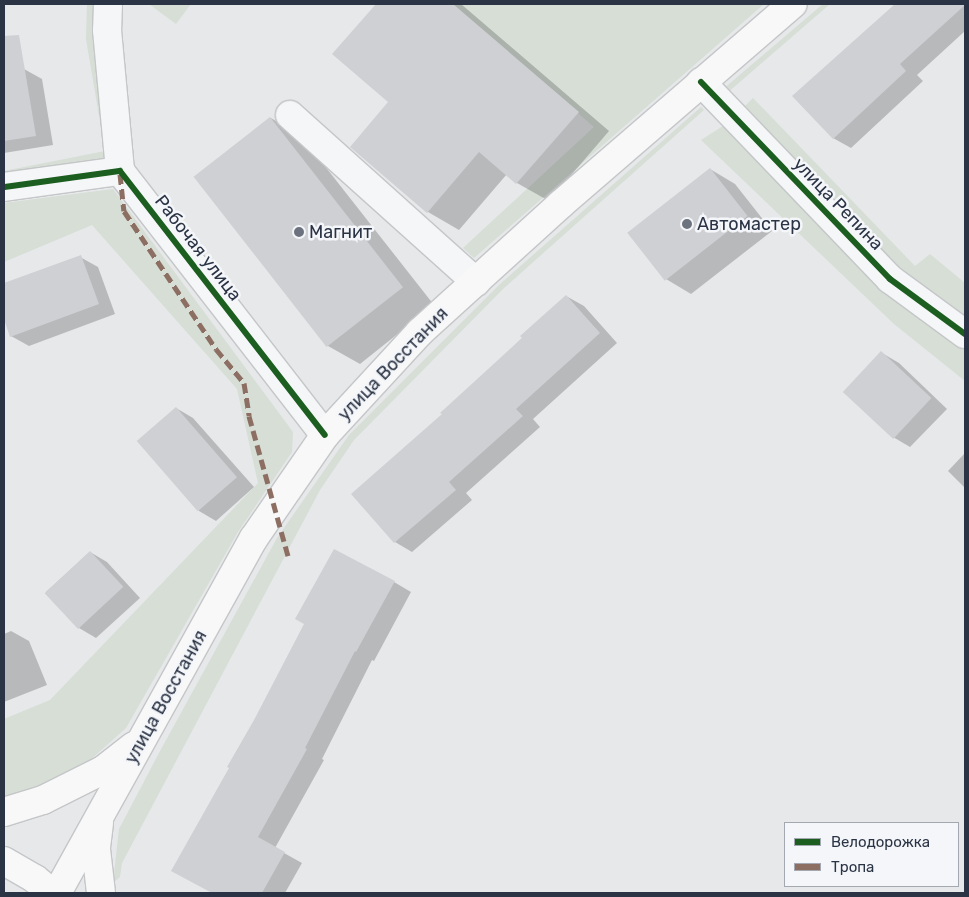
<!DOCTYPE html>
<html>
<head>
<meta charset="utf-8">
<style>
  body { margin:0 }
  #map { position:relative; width:969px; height:897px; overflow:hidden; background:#e6e8ea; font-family:Rubik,sans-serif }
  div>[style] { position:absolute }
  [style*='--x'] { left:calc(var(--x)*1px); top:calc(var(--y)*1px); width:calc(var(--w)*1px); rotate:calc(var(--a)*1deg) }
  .green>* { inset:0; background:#d6ded6 }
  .shadow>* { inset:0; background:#0003 }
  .building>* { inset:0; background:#ced0d3; transform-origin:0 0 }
  .roads { filter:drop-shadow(1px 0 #c4c6c8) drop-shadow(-1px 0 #c4c6c8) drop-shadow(0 1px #c4c6c8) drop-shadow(0 -1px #c4c6c8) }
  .minor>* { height:28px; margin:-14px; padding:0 14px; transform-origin:14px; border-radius:14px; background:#f5f6f7 }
  .major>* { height:28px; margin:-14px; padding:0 14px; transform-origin:14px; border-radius:14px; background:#f8f8f8 }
  .quiet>* { height:5px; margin-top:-2.5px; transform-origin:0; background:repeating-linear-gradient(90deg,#8d6e63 0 10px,transparent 0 15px) }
  .cycleway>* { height:6px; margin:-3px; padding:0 3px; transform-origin:3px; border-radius:3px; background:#1b5e20 }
  .dots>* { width:14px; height:14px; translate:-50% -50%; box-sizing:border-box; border:2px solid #f4f6f9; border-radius:50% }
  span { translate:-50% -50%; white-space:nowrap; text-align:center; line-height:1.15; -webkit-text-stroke:5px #f4f6f9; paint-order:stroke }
  .street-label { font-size:18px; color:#2b3445 }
  .poi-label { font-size:18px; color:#2b3445 }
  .left { translate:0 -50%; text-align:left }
  .frame { position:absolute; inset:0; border:5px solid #2b3445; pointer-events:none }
  .legend { position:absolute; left:784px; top:822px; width:175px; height:65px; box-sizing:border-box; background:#f4f6f9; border:1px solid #a4a8b1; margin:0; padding:6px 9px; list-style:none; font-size:15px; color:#2b3445 }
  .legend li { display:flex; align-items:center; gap:10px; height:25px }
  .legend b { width:25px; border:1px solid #a4a8b1 }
</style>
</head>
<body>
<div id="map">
  <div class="green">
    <i style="clip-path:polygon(87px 4px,97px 4px,111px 160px,4px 173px,4px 171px,105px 151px,86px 39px)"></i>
    <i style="clip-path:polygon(149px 4px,191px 4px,176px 24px)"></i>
    <i style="clip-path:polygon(453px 4px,764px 4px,474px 258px,463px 248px,594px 127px)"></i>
    <i style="clip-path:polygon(823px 4px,830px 4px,726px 94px,722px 90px)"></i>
    <i style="clip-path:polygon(753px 98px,915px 266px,930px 254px,965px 283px,965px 317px,900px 272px,741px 110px)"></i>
    <i style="clip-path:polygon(701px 107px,704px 110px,504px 288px,354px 440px,320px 490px,122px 863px,120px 877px,113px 883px,119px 829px,159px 753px,277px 538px,349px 435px,499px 285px)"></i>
    <i style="clip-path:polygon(726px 124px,965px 346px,965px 381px,894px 324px,701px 140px)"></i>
    <i style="clip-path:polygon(113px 189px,293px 432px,292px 452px,238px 532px,126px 728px,89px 761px,44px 786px,4px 799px,4px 719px,50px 700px,258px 483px,237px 389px,92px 225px,4px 262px,4px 203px)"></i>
  </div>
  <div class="shadow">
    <i style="clip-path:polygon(377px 4px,461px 4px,609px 131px,549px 201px,517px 183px,507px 174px,459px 230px,428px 212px,390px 102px,334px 54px)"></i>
    <i style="clip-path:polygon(896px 4px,965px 4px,965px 31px,917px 75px,923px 81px,851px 148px,833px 138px,794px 96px)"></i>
    <i style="clip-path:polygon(24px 69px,42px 79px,53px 145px,4px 153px,4px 72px)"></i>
    <i style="clip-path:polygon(271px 118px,302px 137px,434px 305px,360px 364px,328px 346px)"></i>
    <i style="clip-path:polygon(710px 169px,735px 184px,772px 231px,691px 294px,666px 279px)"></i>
    <i style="clip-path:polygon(80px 257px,98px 267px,115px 314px,29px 346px,11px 336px,4px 316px,4px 285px)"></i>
    <i style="clip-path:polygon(566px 296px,584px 306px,617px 343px,533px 419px,540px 427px,466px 493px,472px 500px,412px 552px,395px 542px,443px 414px)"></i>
    <i style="clip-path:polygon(882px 353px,899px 363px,947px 409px,910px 447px,893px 437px,845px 392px)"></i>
    <i style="clip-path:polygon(176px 408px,193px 418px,254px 487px,216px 521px,199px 511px)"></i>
    <i style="clip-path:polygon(965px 453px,965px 488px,948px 471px)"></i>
    <i style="clip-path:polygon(90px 552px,107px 562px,140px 598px,96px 638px,79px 628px,46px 592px)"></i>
    <i style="clip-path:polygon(394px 582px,411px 592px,374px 661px,372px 660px,322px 759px,324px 760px,275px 848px,302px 863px,285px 893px,214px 893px,173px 870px)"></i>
    <i style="clip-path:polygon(11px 631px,29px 641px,47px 685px,4px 702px,4px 634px)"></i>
  </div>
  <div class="building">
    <i style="clip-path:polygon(376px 4px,453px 4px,579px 112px,516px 184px,479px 152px,427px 213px,350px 147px,388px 102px,332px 54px)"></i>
    <i style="clip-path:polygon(895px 4px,965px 5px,900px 64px,906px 71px,833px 139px,792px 96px)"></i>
    <i style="clip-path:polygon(19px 35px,36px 136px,4px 141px,4px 36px)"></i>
    <i style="left:270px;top:117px;width:216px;height:97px;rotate:52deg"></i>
    <i style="left:710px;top:168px;width:61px;height:105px;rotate:52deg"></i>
    <i style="clip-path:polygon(81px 255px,99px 304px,10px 337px,4px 319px,4px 283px)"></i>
    <i style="clip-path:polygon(566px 295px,600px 333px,516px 409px,523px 416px,449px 482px,456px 490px,394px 543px,351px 494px,442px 414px,440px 413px,522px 338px,520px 336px)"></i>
    <i style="left:881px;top:351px;width:69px;height:56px;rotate:43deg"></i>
    <i style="left:176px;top:407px;width:93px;height:52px;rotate:49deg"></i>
    <i style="clip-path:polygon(334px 549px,395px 581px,356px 652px,355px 651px,305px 748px,307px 749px,258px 837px,285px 852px,262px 893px,212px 893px,171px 871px,229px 768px,227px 767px,254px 720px,304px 624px,295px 619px)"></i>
    <i style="left:90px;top:551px;width:49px;height:62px;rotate:47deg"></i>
  </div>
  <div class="roads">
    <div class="minor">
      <i style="--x:108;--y:4;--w:26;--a:92"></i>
      <i style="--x:107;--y:30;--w:142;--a:84.7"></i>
      <i style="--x:701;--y:82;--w:273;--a:46.2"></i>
      <i style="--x:890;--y:279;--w:93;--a:36.3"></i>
      <i style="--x:290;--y:115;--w:250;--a:41.9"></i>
      <i style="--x:4;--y:187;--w:117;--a:-7.9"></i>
      <i style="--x:120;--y:171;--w:334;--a:52.2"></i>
    </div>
    <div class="major">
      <i style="--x:4;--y:812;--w:41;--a:-17.1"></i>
      <i style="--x:43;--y:800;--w:67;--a:-26.6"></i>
      <i style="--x:103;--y:770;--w:39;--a:-38"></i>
      <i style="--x:99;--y:823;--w:26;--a:97"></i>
      <i style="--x:96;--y:849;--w:44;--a:83.5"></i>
      <i style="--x:4;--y:861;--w:36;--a:30"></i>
      <i style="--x:35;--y:879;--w:22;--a:39"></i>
      <i style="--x:57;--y:893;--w:406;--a:-61"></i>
      <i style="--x:254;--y:538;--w:125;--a:-55.4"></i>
      <i style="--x:325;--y:435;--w:140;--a:-47.3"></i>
      <i style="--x:420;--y:332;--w:190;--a:-42.2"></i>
      <i style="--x:561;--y:204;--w:306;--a:-40.8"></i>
    </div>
  </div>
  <div class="quiet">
    <i style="--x:120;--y:174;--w:37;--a:84"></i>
    <i style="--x:124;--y:211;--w:166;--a:56.3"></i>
    <i style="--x:216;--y:349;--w:44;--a:50.5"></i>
    <i style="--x:244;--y:383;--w:33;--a:81"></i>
    <i style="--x:249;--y:416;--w:148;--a:74.4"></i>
  </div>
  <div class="cycleway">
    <i style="--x:701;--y:82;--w:273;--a:46.2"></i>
    <i style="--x:890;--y:279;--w:93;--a:36.3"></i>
    <i style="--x:4;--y:187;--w:117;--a:-7.9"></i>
    <i style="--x:120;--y:171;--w:334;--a:52.2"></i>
  </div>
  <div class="dots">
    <i style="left:687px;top:224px;background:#6c737f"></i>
    <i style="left:299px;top:232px;background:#6c737f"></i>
  </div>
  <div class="street-label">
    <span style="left:838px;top:204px;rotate:46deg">улица Репина</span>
    <span style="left:198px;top:248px;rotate:52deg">Рабочая улица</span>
    <span style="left:393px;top:364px;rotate:-46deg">улица Восстания</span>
    <span style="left:166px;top:697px;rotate:-61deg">улица Восстания</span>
  </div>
  <div class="poi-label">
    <span class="left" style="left:697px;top:224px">Автомастер</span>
    <span class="left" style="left:309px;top:232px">Магнит</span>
  </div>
  <div class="frame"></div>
  <ul class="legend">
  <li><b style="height:6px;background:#1b5e20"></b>Велодорожка</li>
  <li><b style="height:6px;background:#8d6e63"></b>Тропа</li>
  </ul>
</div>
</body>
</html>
